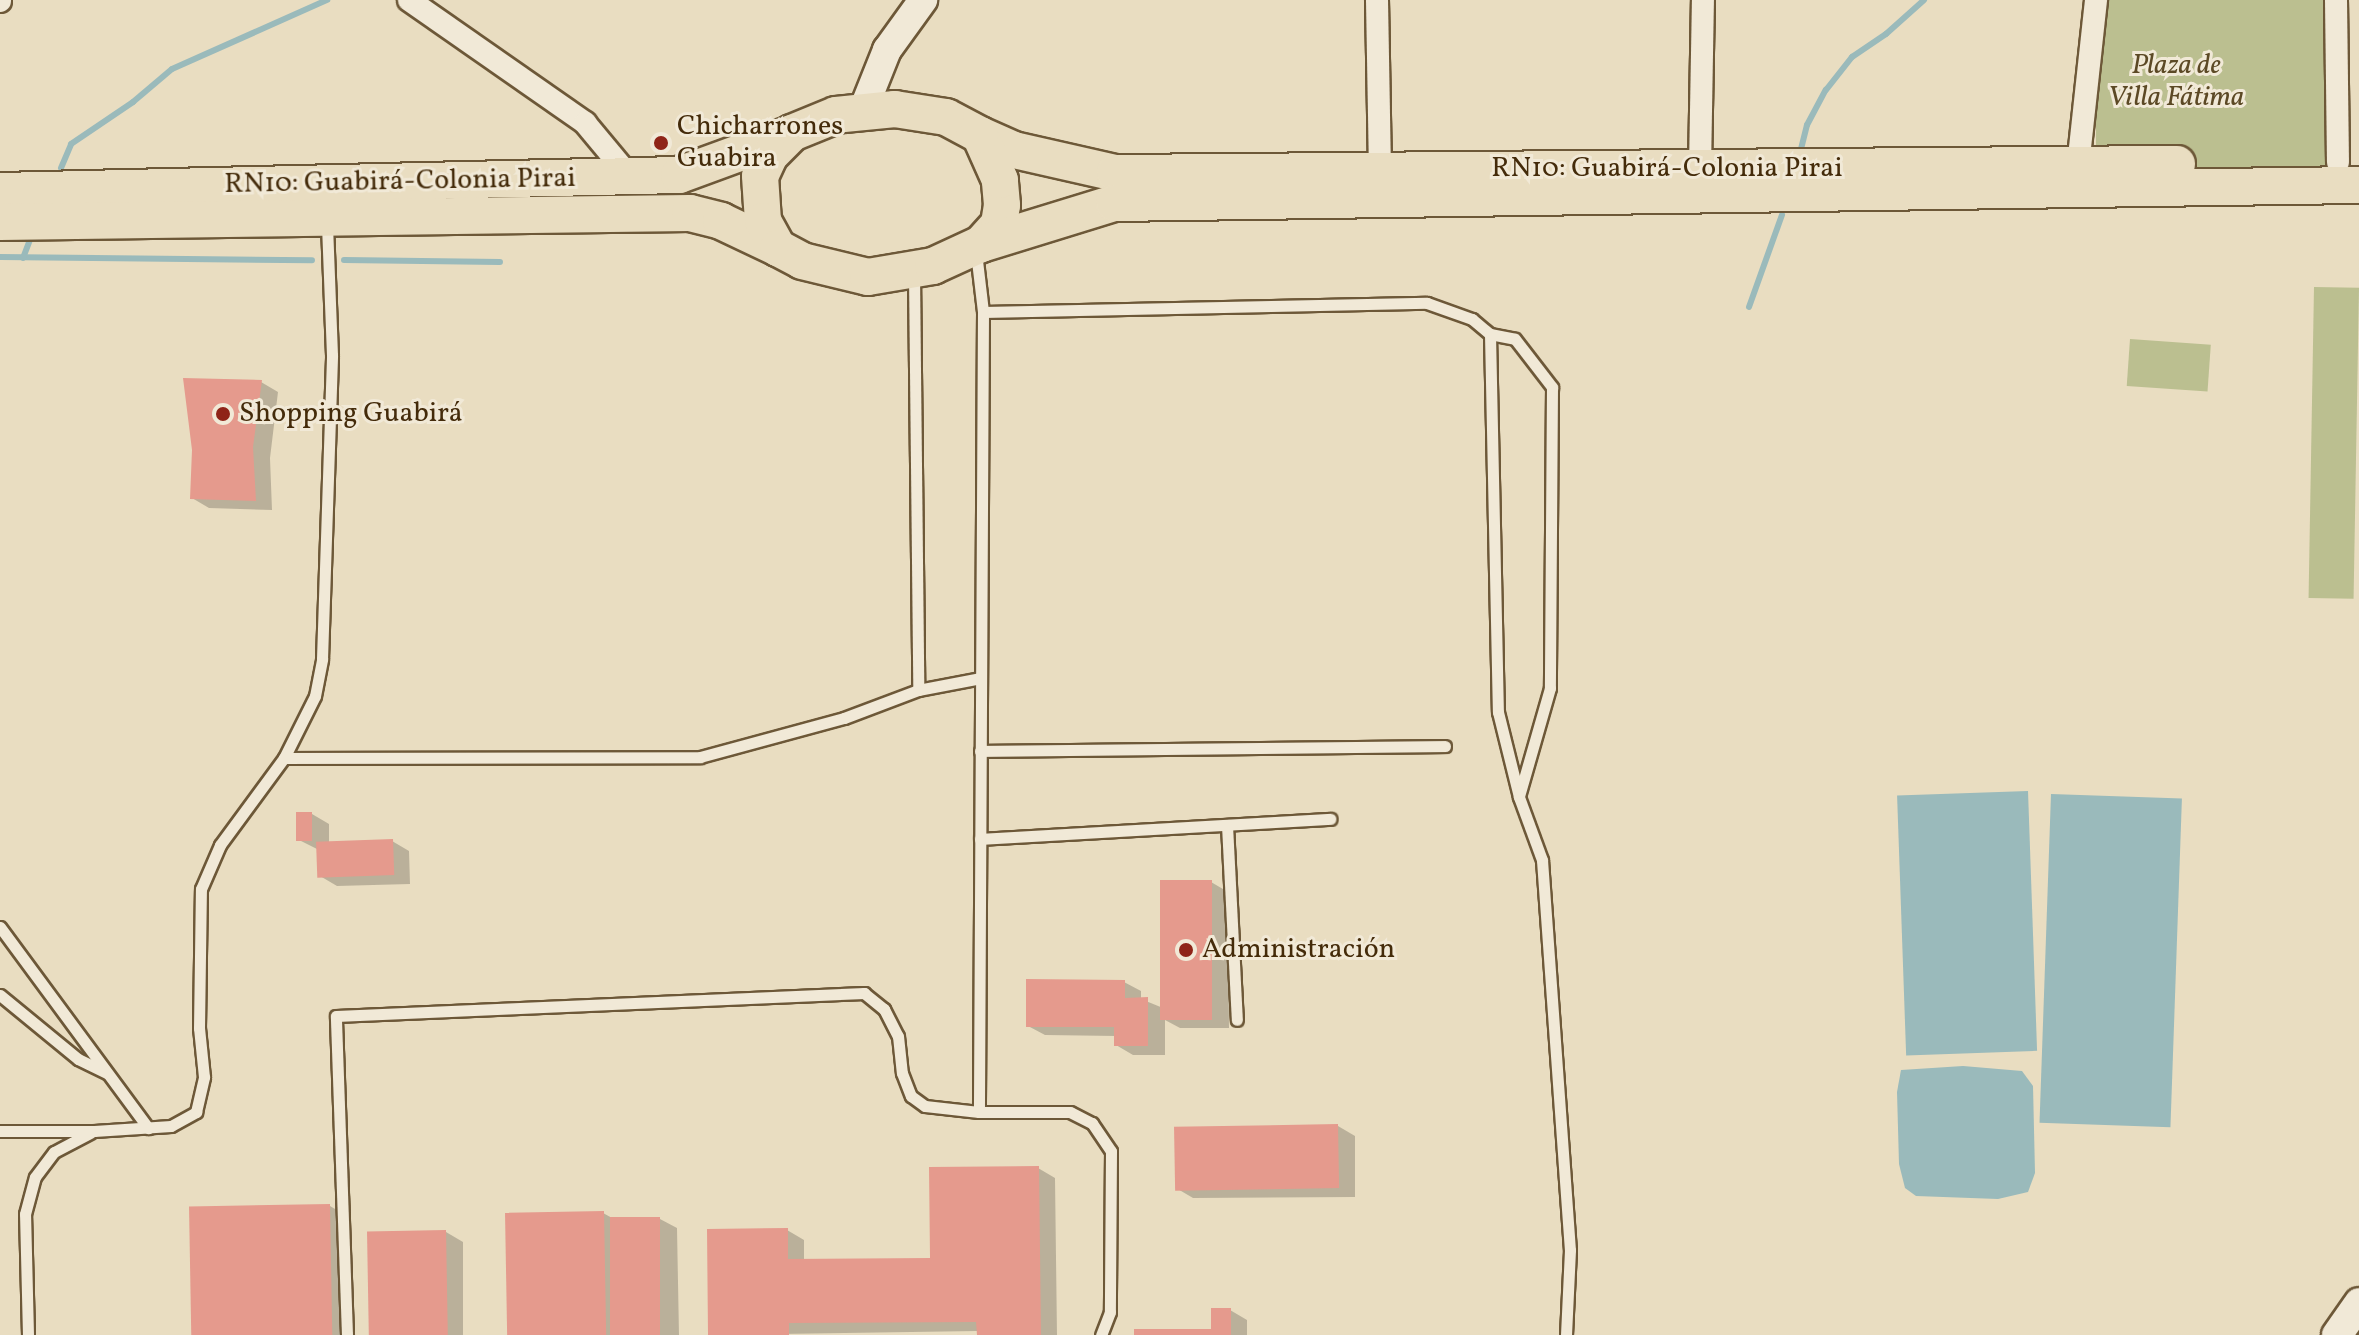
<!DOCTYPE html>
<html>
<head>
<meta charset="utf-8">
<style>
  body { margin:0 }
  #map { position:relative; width:2359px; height:1335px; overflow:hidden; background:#e9ddc1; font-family:Vollkorn,serif }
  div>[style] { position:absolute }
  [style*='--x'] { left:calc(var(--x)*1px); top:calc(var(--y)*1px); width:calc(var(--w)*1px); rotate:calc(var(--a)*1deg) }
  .green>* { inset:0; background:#bbbf90; transform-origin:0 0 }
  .water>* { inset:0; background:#9ababb; transform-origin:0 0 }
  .shadow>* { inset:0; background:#0003 }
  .stream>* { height:6px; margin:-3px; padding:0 3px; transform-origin:3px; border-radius:3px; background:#9ababb }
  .building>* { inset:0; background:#e59a8d; transform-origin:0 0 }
  .roads { filter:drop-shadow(2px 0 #6d5838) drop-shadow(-2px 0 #6d5838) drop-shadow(0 2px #6d5838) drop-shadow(0 -2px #6d5838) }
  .service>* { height:11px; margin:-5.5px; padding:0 5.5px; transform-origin:5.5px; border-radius:5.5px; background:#f1e9d7 }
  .minor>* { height:22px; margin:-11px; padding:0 11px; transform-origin:11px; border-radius:11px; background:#f1e9d7 }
  .tertiary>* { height:28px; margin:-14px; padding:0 14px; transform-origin:14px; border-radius:14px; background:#f1e9d7 }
  .secondary>* { height:30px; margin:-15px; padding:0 15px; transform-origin:15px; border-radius:15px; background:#f1e9d7 }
  .trunk>* { height:36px; margin:-18px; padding:0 18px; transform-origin:18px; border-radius:18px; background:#e9ddc1 }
  .dots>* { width:22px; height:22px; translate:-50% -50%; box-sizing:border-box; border:4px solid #f1e9d7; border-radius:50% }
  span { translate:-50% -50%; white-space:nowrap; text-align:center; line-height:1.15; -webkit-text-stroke:6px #f1e9d7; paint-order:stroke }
  .park-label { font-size:28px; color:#5c4925; font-style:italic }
  .poi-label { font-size:28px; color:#442b0a }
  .left { translate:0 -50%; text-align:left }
  .street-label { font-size:28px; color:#442b0a }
</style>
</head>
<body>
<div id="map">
  <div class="green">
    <i style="left:2096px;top:0;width:240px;height:167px"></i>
    <i style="left:2314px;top:287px;width:45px;height:311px;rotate:1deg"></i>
    <i style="left:2130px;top:339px;width:81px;height:47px;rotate:4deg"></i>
  </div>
  <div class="water">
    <i style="left:2028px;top:791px;width:260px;height:131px;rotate:88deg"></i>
    <i style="left:2051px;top:794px;width:131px;height:329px;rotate:2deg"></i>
    <i style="clip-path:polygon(1963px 1066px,2022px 1071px,2033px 1086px,2035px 1173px,2028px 1192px,1998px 1199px,1916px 1196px,1905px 1188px,1899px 1164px,1897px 1092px,1901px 1070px)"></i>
  </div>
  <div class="shadow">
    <i style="clip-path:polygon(261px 382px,278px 392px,270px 458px,272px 510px,209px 508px,192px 498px,194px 450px)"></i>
    <i style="clip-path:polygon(312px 814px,329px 824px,329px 843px,392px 841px,409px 851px,410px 884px,337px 886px,320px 876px,319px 850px,299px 840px)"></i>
    <i style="clip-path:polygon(1211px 882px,1228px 892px,1229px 1028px,1180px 1028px,1165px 1020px,1165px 1055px,1133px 1055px,1116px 1045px,1116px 1036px,1045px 1035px,1028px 1026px,1124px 982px,1141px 991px,1141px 999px,1163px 1008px)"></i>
    <i style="clip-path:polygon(1338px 1126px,1355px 1136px,1355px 1197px,1193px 1198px,1176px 1188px)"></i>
    <i style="clip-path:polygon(1038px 1168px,1055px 1178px,1057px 1335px,979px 1335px,978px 1331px,710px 1335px,787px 1230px,804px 1240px,804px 1261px,932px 1260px)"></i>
    <i style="clip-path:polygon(330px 1206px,347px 1216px,348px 1335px,193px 1335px)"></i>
    <i style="clip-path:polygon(603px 1213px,614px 1219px,660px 1219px,677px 1228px,679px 1335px,511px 1335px)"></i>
    <i style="clip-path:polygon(446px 1232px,463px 1242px,463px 1335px,370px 1335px)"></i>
    <i style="clip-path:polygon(1230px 1310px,1247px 1320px,1247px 1335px,1136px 1335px,1213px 1331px)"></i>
  </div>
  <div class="stream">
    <i style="--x:1801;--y:149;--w:25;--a:-76"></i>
    <i style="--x:1807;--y:125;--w:40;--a:-62"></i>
    <i style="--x:1826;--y:90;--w:42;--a:-51.8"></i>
    <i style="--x:1852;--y:57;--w:41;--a:-34.1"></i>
    <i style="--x:1886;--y:34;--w:51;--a:-41.8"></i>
    <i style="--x:61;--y:168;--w:26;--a:-67"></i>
    <i style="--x:71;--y:144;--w:75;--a:-34.1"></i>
    <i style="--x:133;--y:102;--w:51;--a:-40.2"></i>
    <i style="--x:172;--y:69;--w:170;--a:-24"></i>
    <i style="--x:0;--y:257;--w:312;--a:0.6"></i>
    <i style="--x:23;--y:258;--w:25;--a:-69"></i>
    <i style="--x:344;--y:260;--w:156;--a:0.7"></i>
    <i style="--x:1749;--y:307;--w:98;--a:-70.3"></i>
  </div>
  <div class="building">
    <i style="clip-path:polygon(183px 378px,262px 380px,253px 447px,256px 501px,190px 499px,192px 450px)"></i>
    <i style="left:312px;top:812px;width:29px;height:16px;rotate:90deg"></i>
    <i style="left:393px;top:839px;width:36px;height:77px;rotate:88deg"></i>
    <i style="left:1160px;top:880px;width:52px;height:140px"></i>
    <i style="clip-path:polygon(1026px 979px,1125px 980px,1125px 998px,1148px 997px,1148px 1046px,1114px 1046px,1114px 1027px,1026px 1027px)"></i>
    <i style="left:1338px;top:1124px;width:64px;height:164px;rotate:89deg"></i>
    <i style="clip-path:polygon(1039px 1166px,1041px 1335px,977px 1335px,976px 1322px,789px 1323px,789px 1335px,708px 1335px,707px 1229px,788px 1228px,788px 1259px,930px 1258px,929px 1167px)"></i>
    <i style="left:330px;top:1204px;width:131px;height:141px;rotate:89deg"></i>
    <i style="left:604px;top:1211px;width:124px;height:99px;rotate:89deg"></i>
    <i style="left:610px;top:1217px;width:50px;height:118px"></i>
    <i style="left:446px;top:1230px;width:105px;height:79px;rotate:89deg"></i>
    <i style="clip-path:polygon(1211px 1308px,1231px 1308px,1231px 1335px,1134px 1335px,1134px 1329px,1211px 1329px)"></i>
  </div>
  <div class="roads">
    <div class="service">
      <i style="--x:976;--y:252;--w:60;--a:83.3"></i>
      <i style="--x:983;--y:312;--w:800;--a:90.29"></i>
      <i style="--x:914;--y:274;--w:416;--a:89.4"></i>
      <i style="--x:983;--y:312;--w:444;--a:-1.2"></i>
      <i style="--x:1427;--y:303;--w:48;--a:19.6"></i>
      <i style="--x:1472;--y:319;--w:23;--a:40"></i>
      <i style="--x:1490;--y:334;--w:378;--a:88.8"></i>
      <i style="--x:1498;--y:712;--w:88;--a:76.1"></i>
      <i style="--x:1519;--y:797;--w:67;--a:69.9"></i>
      <i style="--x:1542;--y:860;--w:391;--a:85.9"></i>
      <i style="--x:1570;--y:1250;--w:85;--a:92.7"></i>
      <i style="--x:1490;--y:334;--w:25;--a:11"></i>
      <i style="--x:1515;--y:339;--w:61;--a:52.4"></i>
      <i style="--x:1552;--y:387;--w:301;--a:90.4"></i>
      <i style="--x:1550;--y:688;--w:112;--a:106"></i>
      <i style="--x:980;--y:751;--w:465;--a:-0.6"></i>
      <i style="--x:284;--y:758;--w:416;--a:-0.1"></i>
      <i style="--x:700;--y:757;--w:149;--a:-15.2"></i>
      <i style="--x:844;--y:718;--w:79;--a:-20.7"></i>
      <i style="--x:918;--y:690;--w:64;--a:-10.8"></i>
      <i style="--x:1227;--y:825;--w:195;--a:87.1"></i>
      <i style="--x:980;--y:839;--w:351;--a:-3.3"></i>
      <i style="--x:0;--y:927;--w:250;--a:53.6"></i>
      <i style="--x:0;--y:995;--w:101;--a:39.4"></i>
      <i style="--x:78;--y:1059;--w:32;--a:26"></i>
      <i style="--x:0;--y:1131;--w:94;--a:0"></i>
      <i style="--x:94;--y:1131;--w:77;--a:-3.7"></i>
      <i style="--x:171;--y:1126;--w:29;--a:-29"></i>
      <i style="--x:196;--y:1112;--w:36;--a:-77"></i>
      <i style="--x:204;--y:1077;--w:49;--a:-95.8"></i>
      <i style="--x:199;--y:1028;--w:139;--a:-89.2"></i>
      <i style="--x:201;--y:889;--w:48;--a:-66.6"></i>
      <i style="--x:220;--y:845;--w:108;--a:-53.7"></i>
      <i style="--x:284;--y:758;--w:69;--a:-63.4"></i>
      <i style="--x:315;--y:696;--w:38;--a:-79"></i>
      <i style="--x:322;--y:659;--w:304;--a:-88.1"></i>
      <i style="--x:332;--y:355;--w:132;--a:-92.2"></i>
      <i style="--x:28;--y:1335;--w:121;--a:-91.4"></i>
      <i style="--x:25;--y:1214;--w:38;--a:-75"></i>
      <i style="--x:35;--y:1177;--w:31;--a:-53"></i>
      <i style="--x:54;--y:1152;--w:41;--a:-27.8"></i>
      <i style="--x:347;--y:1335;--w:319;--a:-92"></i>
      <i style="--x:336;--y:1016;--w:529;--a:-2.49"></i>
      <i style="--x:864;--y:993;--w:26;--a:39"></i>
      <i style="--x:884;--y:1009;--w:30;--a:63"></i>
      <i style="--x:898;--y:1036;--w:37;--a:84"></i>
      <i style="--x:902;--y:1073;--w:25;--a:69"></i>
      <i style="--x:911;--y:1096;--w:17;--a:36"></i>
      <i style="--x:925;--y:1106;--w:54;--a:6.3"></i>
      <i style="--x:979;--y:1112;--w:91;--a:0"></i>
      <i style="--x:1070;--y:1112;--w:25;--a:27"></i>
      <i style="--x:1092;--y:1123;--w:34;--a:56"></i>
      <i style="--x:1111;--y:1151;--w:161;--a:90.4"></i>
      <i style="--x:1110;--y:1312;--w:25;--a:111"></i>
    </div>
    <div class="minor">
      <i style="--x:409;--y:0;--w:215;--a:34.9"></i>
      <i style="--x:585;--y:123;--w:70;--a:50.2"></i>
      <i style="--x:1377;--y:0;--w:172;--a:89"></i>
      <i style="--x:2336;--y:0;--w:162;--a:89.3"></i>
      <i style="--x:0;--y:1;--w:1;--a:-90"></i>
      <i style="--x:2078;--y:166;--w:167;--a:-83.8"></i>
      <i style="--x:1700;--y:168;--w:168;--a:-89"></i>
    </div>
    <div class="tertiary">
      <i style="--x:863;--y:110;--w:65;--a:-68.2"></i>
      <i style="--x:887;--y:50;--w:62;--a:-54.2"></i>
    </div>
    <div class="secondary">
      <i style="--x:2337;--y:1335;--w:39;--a:-55"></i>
    </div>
    <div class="trunk">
      <i style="--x:980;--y:135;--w:37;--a:24"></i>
      <i style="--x:1014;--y:150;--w:104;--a:12.8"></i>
      <i style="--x:1115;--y:173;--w:1062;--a:-0.49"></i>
      <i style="--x:0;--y:191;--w:679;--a:-1.35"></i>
      <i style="--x:679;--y:175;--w:119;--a:-20.1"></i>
      <i style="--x:0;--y:222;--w:690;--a:-0.75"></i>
      <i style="--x:690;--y:213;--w:32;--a:14"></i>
      <i style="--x:721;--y:221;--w:63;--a:25.3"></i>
      <i style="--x:981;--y:244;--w:27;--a:-48"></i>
      <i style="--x:999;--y:224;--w:19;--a:-81"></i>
      <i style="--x:1002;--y:205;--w:25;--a:-95"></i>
      <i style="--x:1000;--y:180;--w:49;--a:-114"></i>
      <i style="--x:980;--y:135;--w:38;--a:-152"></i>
      <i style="--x:946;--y:117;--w:52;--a:-171.1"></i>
      <i style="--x:895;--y:109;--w:59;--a:174.2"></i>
      <i style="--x:836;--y:115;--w:48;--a:157.8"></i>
      <i style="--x:792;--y:133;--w:31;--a:135"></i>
      <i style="--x:770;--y:155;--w:23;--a:115"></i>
      <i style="--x:760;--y:176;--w:45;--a:86.2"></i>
      <i style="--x:763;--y:221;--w:31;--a:61"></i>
      <i style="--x:778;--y:248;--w:27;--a:28"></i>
      <i style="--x:802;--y:261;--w:68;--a:13.6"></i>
      <i style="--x:868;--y:277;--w:66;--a:-9.6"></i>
      <i style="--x:933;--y:266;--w:53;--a:-24.6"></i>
      <i style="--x:981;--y:244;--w:139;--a:-17.1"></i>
      <i style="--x:1114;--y:203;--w:1245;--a:-0.83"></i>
    </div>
  </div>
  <div class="dots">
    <i style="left:661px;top:143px;background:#8f2418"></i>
    <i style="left:223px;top:414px;background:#8f2418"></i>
    <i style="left:1186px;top:950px;background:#8f2418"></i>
  </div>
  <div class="park-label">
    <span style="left:2176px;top:82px">Plaza de<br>Villa Fátima</span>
  </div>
  <div class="poi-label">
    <span class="left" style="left:677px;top:143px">Chicharrones<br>Guabira</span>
    <span class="left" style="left:239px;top:414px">Shopping Guabirá</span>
    <span class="left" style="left:1202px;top:950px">Administración</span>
  </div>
  <div class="street-label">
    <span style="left:1667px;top:169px">RN10: Guabirá-Colonia Pirai</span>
    <span style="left:400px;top:182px;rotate:-1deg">RN10: Guabirá-Colonia Pirai</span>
  </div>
</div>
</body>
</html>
